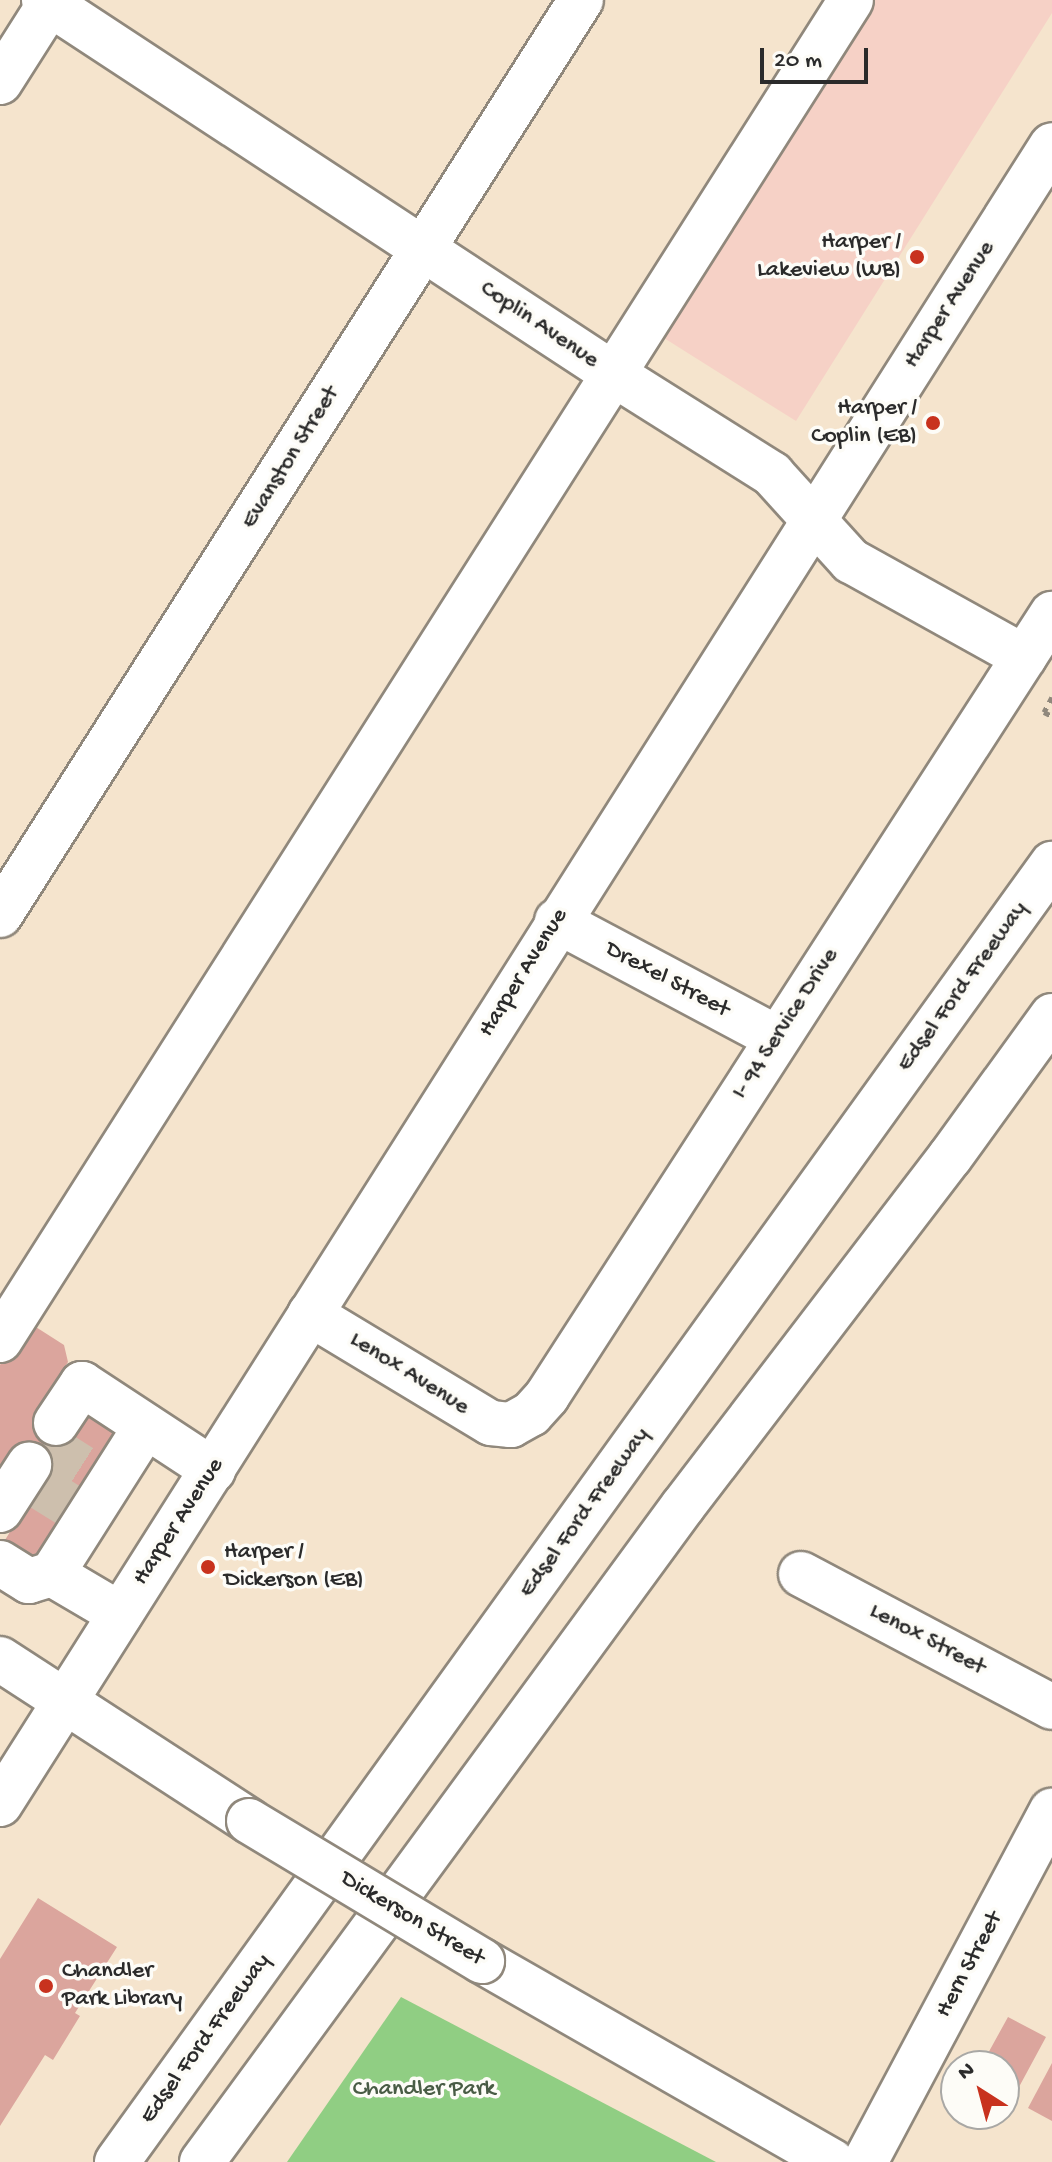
<!DOCTYPE html>
<html>
<head>
<meta charset="utf-8">
<style>
  body { margin:0 }
  #map { position:relative; width:1052px; height:2162px; overflow:hidden; background:#f5e4cd; font-family:"Gochi Hand",sans-serif }
  div>[style] { position:absolute }
  [style*='--x'] { left:calc(var(--x)*1px); top:calc(var(--y)*1px); width:calc(var(--w)*1px); rotate:calc(var(--a)*1deg) }
  .built>* { inset:0; background:#f6d1c6 }
  .green>* { inset:0; background:#90ce83 }
  .building>* { inset:0; background:#dba59d }
  .minor-tunnel>* { height:44px; margin-top:-22px; transform-origin:0; background:repeating-linear-gradient(90deg,#cdbfad 0 44px,transparent 0 66px) }
  .path>* { height:5px; margin-top:-2.5px; transform-origin:0; background:repeating-linear-gradient(90deg,#90887c 0 6px,transparent 0 12px) }
  .roads { filter:drop-shadow(2px 0 #90887c) drop-shadow(-2px 0 #90887c) drop-shadow(0 2px #90887c) drop-shadow(0 -2px #90887c) }
  .minor>* { height:44px; margin:-22px; padding:0 22px; transform-origin:22px; border-radius:22px; background:#fff }
  .major>* { height:44px; margin:-22px; padding:0 22px; transform-origin:22px; border-radius:22px; background:#fff }
  .highway>* { height:44px; margin:-22px; padding:0 22px; transform-origin:22px; border-radius:22px; background:#fff }
  .bridges { filter:drop-shadow(2px 0 #90887c) drop-shadow(-2px 0 #90887c) drop-shadow(0 2px #90887c) drop-shadow(0 -2px #90887c) }
  .minor-bridge>* { height:44px; margin:-22px; padding:0 22px; transform-origin:22px; border-radius:22px; background:#fff }
  .dots>* { width:22px; height:22px; translate:-50% -50%; box-sizing:border-box; border:4px solid #fdfcf7; border-radius:50% }
  span { translate:-50% -50%; white-space:nowrap; text-align:center; line-height:1.15; -webkit-text-stroke:7px #fdfcf7; paint-order:stroke }
  .poi-label { font-size:24px; color:#2b2b2b }
  .right { translate:-100% -50%; text-align:right }
  .left { translate:0 -50%; text-align:left }
  .street-label { font-size:24px; color:#2b2b2b }
  .park-label { font-size:24px; color:#495c45 }
  .north { position:absolute; left:940px; top:2050px; width:80px; height:80px; box-sizing:border-box; background:#fdfcf7; border:2px solid #a9a8a5; border-radius:50%; rotate:324deg; font-size:22px; font-weight:700; line-height:32px; text-align:center; color:#2b2b2b }
  .north::after { content:''; display:block; margin:auto; width:28px; height:36px; background:#c8321e; clip-path:polygon(50% 0,100% 100%,50% 72%,0 100%) }
  .scale { position:absolute; left:760px; top:48px; width:108px; height:36px; box-sizing:border-box; border:4px solid #2b2b2b; border-top:0; padding-left:10px; font-size:24px; line-height:28px; white-space:nowrap; color:#2b2b2b; -webkit-text-stroke:6px #fdfcf7; paint-order:stroke }
</style>
</head>
<body>
<div id="map">
  <div class="built">
    <i style="clip-path:polygon(865px 0,1052px 0,1052px 13px,796px 421px,656px 333px)"></i>
  </div>
  <div class="green">
    <i style="clip-path:polygon(401px 1997px,716px 2162px,287px 2162px)"></i>
  </div>
  <div class="building">
    <i style="clip-path:polygon(28px 1322px,64px 1345px,68px 1362px,62px 1371px,86px 1409px,126px 1434px,41px 1569px,2px 1545px,44px 1476px,0 1465px,0 1365px)"></i>
    <i style="clip-path:polygon(38px 1898px,117px 1947px,75px 2013px,80px 2016px,53px 2060px,45px 2055px,0 2126px,0 1959px)"></i>
    <i style="clip-path:polygon(1008px 2017px,1046px 2037px,1013px 2098px,1004px 2093px,1004px 2066px,981px 2066px)"></i>
    <i style="clip-path:polygon(1052px 2063px,1052px 2121px,1028px 2108px)"></i>
  </div>
  <div class="minor-tunnel">
    <i style="--x:44;--y:1443;--w:65;--a:32.5"></i>
    <i style="--x:38;--y:1486;--w:47;--a:32"></i>
  </div>
  <div class="path">
    <i style="--x:1052;--y:697;--w:17;--a:118"></i>
    <i style="--x:1044;--y:712;--w:9;--a:27"></i>
  </div>
  <div class="roads">
    <div class="minor">
      <i style="--x:44;--y:0;--w:683;--a:33.29"></i>
      <i style="--x:615;--y:375;--w:186;--a:32.2"></i>
      <i style="--x:772;--y:474;--w:118;--a:47.8"></i>
      <i style="--x:851;--y:561;--w:198;--a:29"></i>
      <i style="--x:0;--y:82;--w:97;--a:-57.6"></i>
      <i style="--x:0;--y:915;--w:1084;--a:-57.59"></i>
      <i style="--x:557;--y:921;--w:249;--a:28"></i>
      <i style="--x:310;--y:1314;--w:211;--a:31.1"></i>
      <i style="--x:491;--y:1423;--w:20;--a:6"></i>
      <i style="--x:511;--y:1425;--w:23;--a:-29"></i>
      <i style="--x:531;--y:1414;--w:24;--a:-48"></i>
      <i style="--x:547;--y:1396;--w:931;--a:-57.15"></i>
      <i style="--x:0;--y:1340;--w:1587;--a:-57.58"></i>
      <i style="--x:56;--y:1423;--w:47;--a:-56.3"></i>
      <i style="--x:82;--y:1384;--w:157;--a:33.3"></i>
      <i style="--x:0;--y:1510;--w:54;--a:-57.2"></i>
      <i style="--x:0;--y:1563;--w:34;--a:32"></i>
      <i style="--x:29;--y:1581;--w:24;--a:-17"></i>
      <i style="--x:52;--y:1574;--w:175;--a:-57.6"></i>
      <i style="--x:52;--y:1574;--w:79;--a:30.5"></i>
      <i style="--x:801;--y:1574;--w:284;--a:27.9"></i>
      <i style="--x:0;--y:1659;--w:297;--a:33"></i>
      <i style="--x:482;--y:1961;--w:404;--a:29.8"></i>
      <i style="--x:865;--y:2162;--w:398;--a:-62"></i>
    </div>
    <div class="major">
      <i style="--x:0;--y:1804;--w:1964;--a:-57.62"></i>
    </div>
    <div class="highway">
      <i style="--x:117;--y:2162;--w:1600;--a:-54.23"></i>
      <i style="--x:202;--y:2162;--w:813;--a:-53.75"></i>
      <i style="--x:683;--y:1506;--w:439;--a:-52.6"></i>
      <i style="--x:950;--y:1157;--w:174;--a:-54.1"></i>
    </div>
  </div>
  <div class="bridges">
    <div class="minor-bridge">
      <i style="--x:249;--y:1821;--w:272;--a:31"></i>
    </div>
  </div>
  <div class="dots">
    <i style="left:917px;top:257px;background:#c8321e"></i>
    <i style="left:933px;top:423px;background:#c8321e"></i>
    <i style="left:208px;top:1567px;background:#c8321e"></i>
    <i style="left:46px;top:1986px;background:#c8321e"></i>
  </div>
  <div class="poi-label">
    <span class="right" style="left:901px;top:257px">Harper /<br>Lakeview (WB)</span>
    <span class="right" style="left:917px;top:423px">Harper /<br>Coplin (EB)</span>
    <span class="left" style="left:224px;top:1567px">Harper /<br>Dickerson (EB)</span>
    <span class="left" style="left:62px;top:1986px">Chandler<br>Park Library</span>
  </div>
  <div class="street-label">
    <span style="left:950px;top:305px;rotate:-57deg">Harper Avenue</span>
    <span style="left:539px;top:325px;rotate:34deg">Coplin Avenue</span>
    <span style="left:291px;top:458px;rotate:-58deg">Evanston Street</span>
    <span style="left:524px;top:973px;rotate:-58deg">Harper Avenue</span>
    <span style="left:667px;top:980px;rotate:28deg">Drexel Street</span>
    <span style="left:963px;top:987px;rotate:-54deg">Edsel Ford Freeway</span>
    <span style="left:786px;top:1024px;rotate:-57deg">I- 94 Service Drive</span>
    <span style="left:409px;top:1374px;rotate:32deg">Lenox Avenue</span>
    <span style="left:585px;top:1513px;rotate:-54deg">Edsel Ford Freeway</span>
    <span style="left:179px;top:1522px;rotate:-57deg">Harper Avenue</span>
    <span style="left:927px;top:1640px;rotate:28deg">Lenox Street</span>
    <span style="left:412px;top:1919px;rotate:31deg">Dickerson Street</span>
    <span style="left:970px;top:1965px;rotate:-62deg">Hern Street</span>
    <span style="left:206px;top:2039px;rotate:-54deg">Edsel Ford Freeway</span>
  </div>
  <div class="park-label">
    <span style="left:424px;top:2090px">Chandler Park</span>
  </div>
  <div class="north">N</div>
  <div class="scale">20 m</div>
</div>
</body>
</html>
